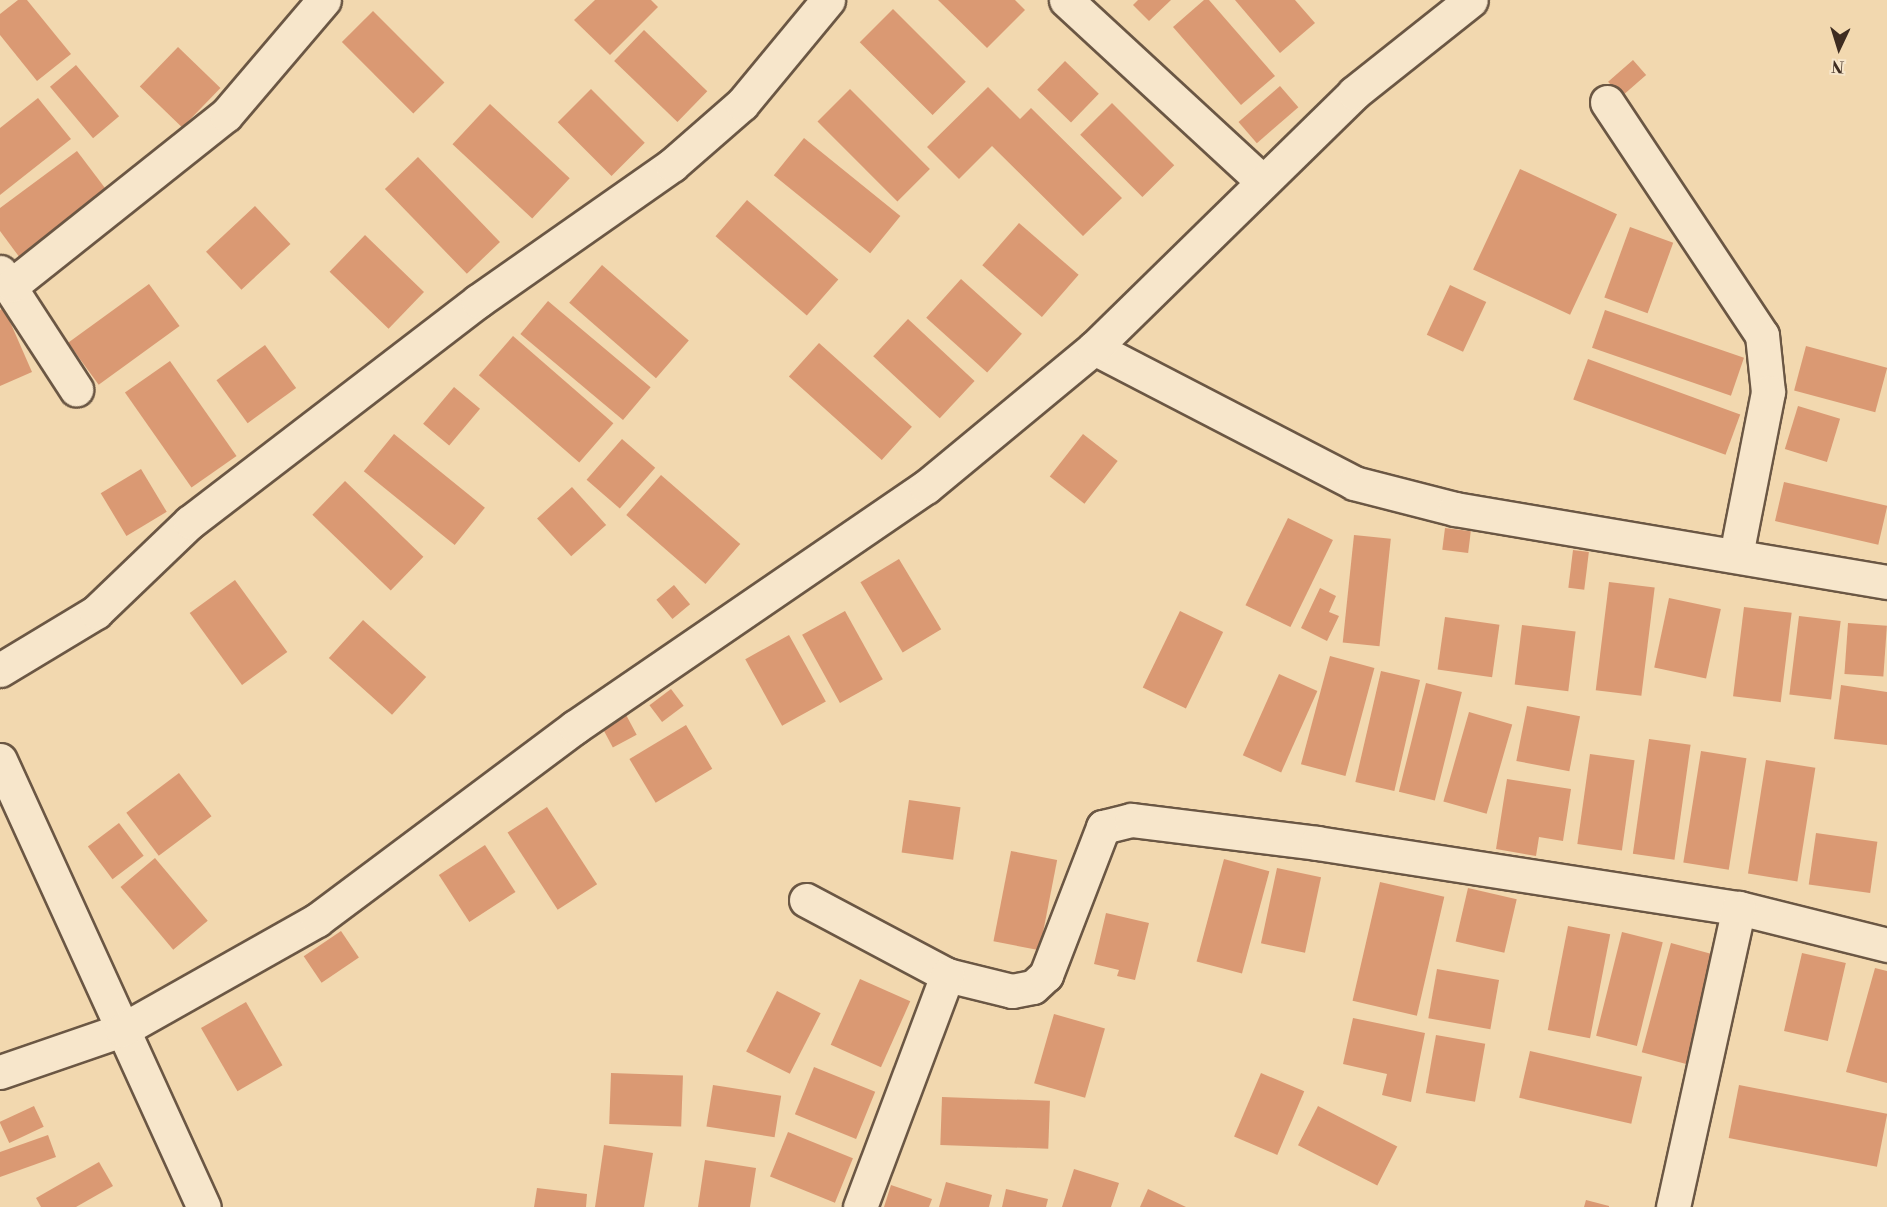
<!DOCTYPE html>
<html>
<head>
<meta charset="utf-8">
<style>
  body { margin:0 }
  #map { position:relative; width:1887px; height:1207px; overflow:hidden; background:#f2d8af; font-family:"Libre Bodoni",serif }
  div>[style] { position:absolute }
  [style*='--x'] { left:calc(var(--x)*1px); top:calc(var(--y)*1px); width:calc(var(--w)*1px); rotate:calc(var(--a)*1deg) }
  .building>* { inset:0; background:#da9973; transform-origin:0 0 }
  .roads { filter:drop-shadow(2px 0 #6b5744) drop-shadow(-2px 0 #6b5744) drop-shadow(0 2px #6b5744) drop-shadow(0 -2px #6b5744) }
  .minor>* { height:33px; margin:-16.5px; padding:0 16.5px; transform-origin:16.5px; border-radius:16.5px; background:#f7e6cb }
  span { translate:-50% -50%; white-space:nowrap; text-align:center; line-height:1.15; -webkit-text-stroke:5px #f7e6cb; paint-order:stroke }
  .north { position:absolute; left:1809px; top:18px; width:60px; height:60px; -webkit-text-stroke:4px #f7e6cb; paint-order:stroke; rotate:184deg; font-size:16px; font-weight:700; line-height:24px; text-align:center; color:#3e2c21 }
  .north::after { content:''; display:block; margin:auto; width:21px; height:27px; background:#3e2c21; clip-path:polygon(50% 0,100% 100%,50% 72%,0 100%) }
</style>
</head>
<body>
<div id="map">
  <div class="building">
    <i style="clip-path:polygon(18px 0,27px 0,71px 54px,37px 81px,0 35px,0 14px)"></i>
    <i style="clip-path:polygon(595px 0,651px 0,658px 7px,610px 55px,574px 20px)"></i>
    <i style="clip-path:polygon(938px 0,1015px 0,1025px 10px,987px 48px)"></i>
    <i style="clip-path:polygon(1138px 0,1171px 0,1149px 21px,1133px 5px)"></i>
    <i style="clip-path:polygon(1204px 0,1209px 0,1275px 76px,1241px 105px,1173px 27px)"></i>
    <i style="clip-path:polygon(1235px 0,1295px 0,1315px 23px,1280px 53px)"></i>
    <i style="left:893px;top:9px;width:103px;height:47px;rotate:45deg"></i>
    <i style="left:373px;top:11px;width:101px;height:44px;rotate:45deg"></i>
    <i style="left:644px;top:30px;width:88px;height:43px;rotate:44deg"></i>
    <i style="left:178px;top:47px;width:59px;height:55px;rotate:44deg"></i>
    <i style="left:1633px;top:60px;width:20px;height:33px;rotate:49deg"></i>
    <i style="left:1065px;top:61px;width:47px;height:40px;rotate:44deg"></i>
    <i style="left:76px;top:65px;width:67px;height:34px;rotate:50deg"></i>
    <i style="left:1280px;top:86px;width:28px;height:55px;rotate:49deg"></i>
    <i style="clip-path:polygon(988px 87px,1020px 119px,1031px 108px,1122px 198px,1083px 236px,992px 146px,959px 179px,927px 147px)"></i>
    <i style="left:591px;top:89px;width:76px;height:47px;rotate:45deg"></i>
    <i style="left:850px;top:89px;width:113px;height:46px;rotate:45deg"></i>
    <i style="clip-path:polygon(38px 98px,71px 139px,0 195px,0 128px)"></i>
    <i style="left:1112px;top:103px;width:88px;height:45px;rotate:45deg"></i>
    <i style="left:490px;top:104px;width:109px;height:55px;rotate:43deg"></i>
    <i style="left:804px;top:138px;width:124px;height:48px;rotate:39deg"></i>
    <i style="clip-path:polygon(77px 151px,108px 192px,20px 258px,0 231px,0 208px)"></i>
    <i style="left:418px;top:157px;width:118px;height:46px;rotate:46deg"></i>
    <i style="left:1520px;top:169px;width:107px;height:111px;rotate:25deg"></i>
    <i style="left:747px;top:200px;width:121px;height:48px;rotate:41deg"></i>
    <i style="left:255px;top:206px;width:52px;height:67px;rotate:47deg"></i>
    <i style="left:1019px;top:223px;width:79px;height:56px;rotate:41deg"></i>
    <i style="left:1630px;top:227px;width:46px;height:75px;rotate:20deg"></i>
    <i style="left:365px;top:235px;width:82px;height:51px;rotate:44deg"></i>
    <i style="left:602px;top:265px;width:115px;height:50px;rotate:41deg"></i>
    <i style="left:961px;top:279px;width:82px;height:52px;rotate:42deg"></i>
    <i style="left:149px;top:284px;width:52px;height:100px;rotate:54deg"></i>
    <i style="left:1450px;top:285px;width:40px;height:55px;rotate:25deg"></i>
    <i style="left:548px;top:301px;width:134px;height:43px;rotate:40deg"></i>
    <i style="clip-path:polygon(4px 308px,32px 372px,0 386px,0 310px)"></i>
    <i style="left:1605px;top:310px;width:147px;height:40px;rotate:19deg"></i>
    <i style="left:908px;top:319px;width:91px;height:51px;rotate:43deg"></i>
    <i style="left:513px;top:336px;width:133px;height:52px;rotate:41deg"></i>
    <i style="left:819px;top:343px;width:125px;height:45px;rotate:42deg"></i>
    <i style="left:265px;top:345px;width:53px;height:60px;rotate:54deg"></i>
    <i style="left:1806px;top:346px;width:84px;height:46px;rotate:15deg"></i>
    <i style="left:1588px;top:359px;width:162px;height:43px;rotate:20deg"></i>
    <i style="left:170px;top:361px;width:116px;height:55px;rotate:55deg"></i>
    <i style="left:454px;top:387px;width:34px;height:48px;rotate:40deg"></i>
    <i style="left:1798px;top:406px;width:44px;height:45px;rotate:17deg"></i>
    <i style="left:394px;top:434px;width:117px;height:48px;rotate:39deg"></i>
    <i style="left:1083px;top:434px;width:44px;height:54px;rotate:38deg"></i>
    <i style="left:622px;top:439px;width:44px;height:54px;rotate:41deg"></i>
    <i style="left:141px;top:469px;width:50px;height:47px;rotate:59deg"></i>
    <i style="left:661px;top:475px;width:105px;height:53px;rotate:41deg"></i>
    <i style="left:345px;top:481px;width:109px;height:47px;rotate:44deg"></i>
    <i style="left:1784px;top:482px;width:106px;height:40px;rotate:13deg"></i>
    <i style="left:572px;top:487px;width:51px;height:47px;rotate:48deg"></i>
    <i style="left:1288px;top:518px;width:50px;height:97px;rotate:26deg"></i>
    <i style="left:1445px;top:528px;width:26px;height:22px;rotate:7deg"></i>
    <i style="left:1354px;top:535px;width:37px;height:108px;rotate:6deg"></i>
    <i style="left:1573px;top:550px;width:16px;height:38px;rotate:7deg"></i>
    <i style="left:899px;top:559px;width:82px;height:45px;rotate:59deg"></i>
    <i style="left:235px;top:580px;width:89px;height:56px;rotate:54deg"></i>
    <i style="left:1609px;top:582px;width:46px;height:109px;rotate:7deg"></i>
    <i style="left:674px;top:585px;width:25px;height:23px;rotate:50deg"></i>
    <i style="clip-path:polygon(1320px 588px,1336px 596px,1329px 612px,1339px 616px,1327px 641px,1301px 628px)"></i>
    <i style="left:1669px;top:598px;width:53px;height:71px;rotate:12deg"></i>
    <i style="left:1744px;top:607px;width:48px;height:90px;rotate:7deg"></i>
    <i style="left:845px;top:611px;width:78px;height:49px;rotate:61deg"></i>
    <i style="left:1180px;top:611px;width:48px;height:85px;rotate:26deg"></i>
    <i style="left:1799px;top:616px;width:42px;height:79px;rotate:7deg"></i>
    <i style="left:1445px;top:617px;width:55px;height:53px;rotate:8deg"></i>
    <i style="left:363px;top:620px;width:85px;height:51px;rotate:42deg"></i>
    <i style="left:1848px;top:623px;width:39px;height:51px;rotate:4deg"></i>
    <i style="left:1522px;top:625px;width:54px;height:60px;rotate:7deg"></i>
    <i style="left:789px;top:635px;width:76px;height:50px;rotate:61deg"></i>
    <i style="left:1330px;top:656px;width:46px;height:112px;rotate:15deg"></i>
    <i style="left:1381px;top:671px;width:40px;height:114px;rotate:13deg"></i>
    <i style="left:1279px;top:674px;width:42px;height:89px;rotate:24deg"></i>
    <i style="left:1426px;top:683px;width:37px;height:112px;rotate:14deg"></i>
    <i style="clip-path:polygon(1841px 685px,1887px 692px,1887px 745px,1834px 739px)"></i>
    <i style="left:671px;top:689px;width:21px;height:27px;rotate:53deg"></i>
    <i style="left:1527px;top:706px;width:54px;height:56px;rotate:11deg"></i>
    <i style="left:624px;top:711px;width:27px;height:27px;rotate:62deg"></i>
    <i style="left:1469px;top:712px;width:45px;height:93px;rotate:16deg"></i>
    <i style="left:686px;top:725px;width:51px;height:66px;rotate:59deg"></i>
    <i style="left:1649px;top:739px;width:42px;height:116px;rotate:8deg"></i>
    <i style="left:1701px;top:751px;width:46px;height:113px;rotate:9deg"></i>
    <i style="left:1590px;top:754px;width:45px;height:91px;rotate:8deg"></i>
    <i style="left:1766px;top:760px;width:50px;height:115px;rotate:9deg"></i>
    <i style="left:179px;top:773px;width:54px;height:66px;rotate:53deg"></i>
    <i style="clip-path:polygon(1507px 779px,1571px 789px,1563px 841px,1539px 837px,1536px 856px,1496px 849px)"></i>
    <i style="left:909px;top:800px;width:52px;height:53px;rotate:8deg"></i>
    <i style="left:547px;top:807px;width:92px;height:47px;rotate:57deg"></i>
    <i style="left:119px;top:823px;width:41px;height:39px;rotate:53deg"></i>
    <i style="left:1816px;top:833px;width:62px;height:52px;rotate:8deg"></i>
    <i style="left:485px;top:845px;width:56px;height:55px;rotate:57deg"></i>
    <i style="left:1011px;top:851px;width:47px;height:92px;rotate:11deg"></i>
    <i style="left:155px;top:858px;width:82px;height:45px;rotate:50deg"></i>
    <i style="left:1224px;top:859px;width:47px;height:106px;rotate:15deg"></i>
    <i style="left:1277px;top:868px;width:45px;height:77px;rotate:12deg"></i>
    <i style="left:1380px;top:882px;width:66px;height:122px;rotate:13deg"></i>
    <i style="left:1468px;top:888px;width:50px;height:55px;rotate:13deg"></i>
    <i style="clip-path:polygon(1106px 913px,1149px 923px,1135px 980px,1117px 976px,1119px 970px,1094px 964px)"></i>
    <i style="left:1568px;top:926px;width:43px;height:106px;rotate:11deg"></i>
    <i style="left:341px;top:931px;width:32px;height:45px;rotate:56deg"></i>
    <i style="left:1622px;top:932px;width:42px;height:107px;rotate:14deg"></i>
    <i style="left:1671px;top:943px;width:48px;height:113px;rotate:15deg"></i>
    <i style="left:1802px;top:953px;width:45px;height:80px;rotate:13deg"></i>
    <i style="clip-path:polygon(1875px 968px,1887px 971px,1887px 1083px,1846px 1072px)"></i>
    <i style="left:1437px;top:969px;width:63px;height:50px;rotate:10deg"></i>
    <i style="left:860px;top:979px;width:55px;height:72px;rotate:24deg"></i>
    <i style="left:777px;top:991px;width:49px;height:68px;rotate:27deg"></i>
    <i style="left:246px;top:1002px;width:73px;height:52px;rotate:60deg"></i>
    <i style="left:1054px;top:1014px;width:53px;height:72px;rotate:16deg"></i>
    <i style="clip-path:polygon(1353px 1018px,1425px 1033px,1411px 1102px,1382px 1095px,1387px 1074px,1343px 1064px)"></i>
    <i style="left:1436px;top:1035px;width:50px;height:59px;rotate:10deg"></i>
    <i style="left:1530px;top:1051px;width:115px;height:48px;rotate:13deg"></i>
    <i style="left:814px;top:1067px;width:66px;height:51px;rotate:22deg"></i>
    <i style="left:611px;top:1073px;width:72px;height:51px;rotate:2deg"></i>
    <i style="left:1261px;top:1073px;width:47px;height:69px;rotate:23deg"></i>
    <i style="left:713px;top:1085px;width:69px;height:42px;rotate:9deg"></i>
    <i style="left:1739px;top:1085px;width:151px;height:54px;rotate:11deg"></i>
    <i style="left:942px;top:1097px;width:108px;height:48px;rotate:2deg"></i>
    <i style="left:34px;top:1106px;width:23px;height:38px;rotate:65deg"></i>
    <i style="left:1318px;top:1106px;width:89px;height:44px;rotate:27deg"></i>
    <i style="left:788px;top:1132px;width:70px;height:48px;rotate:22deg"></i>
    <i style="clip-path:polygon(48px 1135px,56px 1157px,0 1177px,0 1152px)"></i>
    <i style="clip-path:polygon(604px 1145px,653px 1153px,644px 1207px,595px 1207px)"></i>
    <i style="clip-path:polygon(705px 1160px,756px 1168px,750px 1207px,698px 1207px)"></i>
    <i style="clip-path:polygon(99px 1162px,113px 1186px,76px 1207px,41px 1207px,36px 1198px)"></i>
    <i style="clip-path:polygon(1074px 1169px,1119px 1183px,1111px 1207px,1062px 1207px)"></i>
    <i style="clip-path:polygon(946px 1182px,992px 1195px,989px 1207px,939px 1207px)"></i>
    <i style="clip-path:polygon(891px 1185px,932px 1199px,929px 1207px,884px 1207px)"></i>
    <i style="clip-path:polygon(537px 1188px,587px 1194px,586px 1207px,534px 1207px)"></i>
    <i style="clip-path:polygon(1006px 1189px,1048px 1199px,1046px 1207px,1002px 1207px)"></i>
    <i style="clip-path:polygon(1148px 1189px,1186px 1207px,1140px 1207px)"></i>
    <i style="clip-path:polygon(1586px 1200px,1609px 1206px,1609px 1207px,1584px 1207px)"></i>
  </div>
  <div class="roads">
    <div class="minor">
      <i style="--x:1066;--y:0;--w:267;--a:42.7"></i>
      <i style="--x:1607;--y:102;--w:280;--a:56.4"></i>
      <i style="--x:1762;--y:335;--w:57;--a:84"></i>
      <i style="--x:1768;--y:392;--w:166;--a:101.1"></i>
      <i style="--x:0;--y:272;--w:140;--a:57"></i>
      <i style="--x:12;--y:285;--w:273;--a:-38.5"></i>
      <i style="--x:226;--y:115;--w:151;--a:-49.6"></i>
      <i style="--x:1094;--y:348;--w:293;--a:27.4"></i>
      <i style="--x:1354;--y:483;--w:104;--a:14.4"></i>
      <i style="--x:1455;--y:509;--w:438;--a:9.6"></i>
      <i style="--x:0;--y:670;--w:112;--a:-31.1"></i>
      <i style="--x:96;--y:612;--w:130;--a:-43.8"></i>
      <i style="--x:190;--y:522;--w:363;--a:-37.5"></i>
      <i style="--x:478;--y:301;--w:237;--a:-35"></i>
      <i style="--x:672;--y:165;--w:93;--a:-41.1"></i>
      <i style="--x:742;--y:104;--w:135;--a:-50.4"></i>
      <i style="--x:0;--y:760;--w:491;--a:65.5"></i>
      <i style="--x:806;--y:900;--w:160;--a:28"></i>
      <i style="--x:947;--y:975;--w:67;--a:13.8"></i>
      <i style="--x:1012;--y:991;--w:21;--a:-11"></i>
      <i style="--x:1033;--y:987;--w:18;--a:-43"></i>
      <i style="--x:1046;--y:975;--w:159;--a:-68.9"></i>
      <i style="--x:1103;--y:827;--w:29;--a:-14"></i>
      <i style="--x:1131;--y:820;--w:187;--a:7"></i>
      <i style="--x:1317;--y:843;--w:427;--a:8.8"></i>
      <i style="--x:1739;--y:908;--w:153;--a:14"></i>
      <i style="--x:0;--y:1072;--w:129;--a:-19"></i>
      <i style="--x:122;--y:1030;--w:224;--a:-29.4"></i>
      <i style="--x:317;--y:920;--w:322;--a:-36.8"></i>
      <i style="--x:575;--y:727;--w:425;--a:-34.4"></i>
      <i style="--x:926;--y:487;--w:218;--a:-39.6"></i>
      <i style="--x:1094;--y:348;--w:364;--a:-44.4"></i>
      <i style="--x:1354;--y:93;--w:149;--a:-38.5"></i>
      <i style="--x:860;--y:1207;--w:248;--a:-69.4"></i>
      <i style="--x:1673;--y:1207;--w:306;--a:-77.6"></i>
    </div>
  </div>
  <div class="north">N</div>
</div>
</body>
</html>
